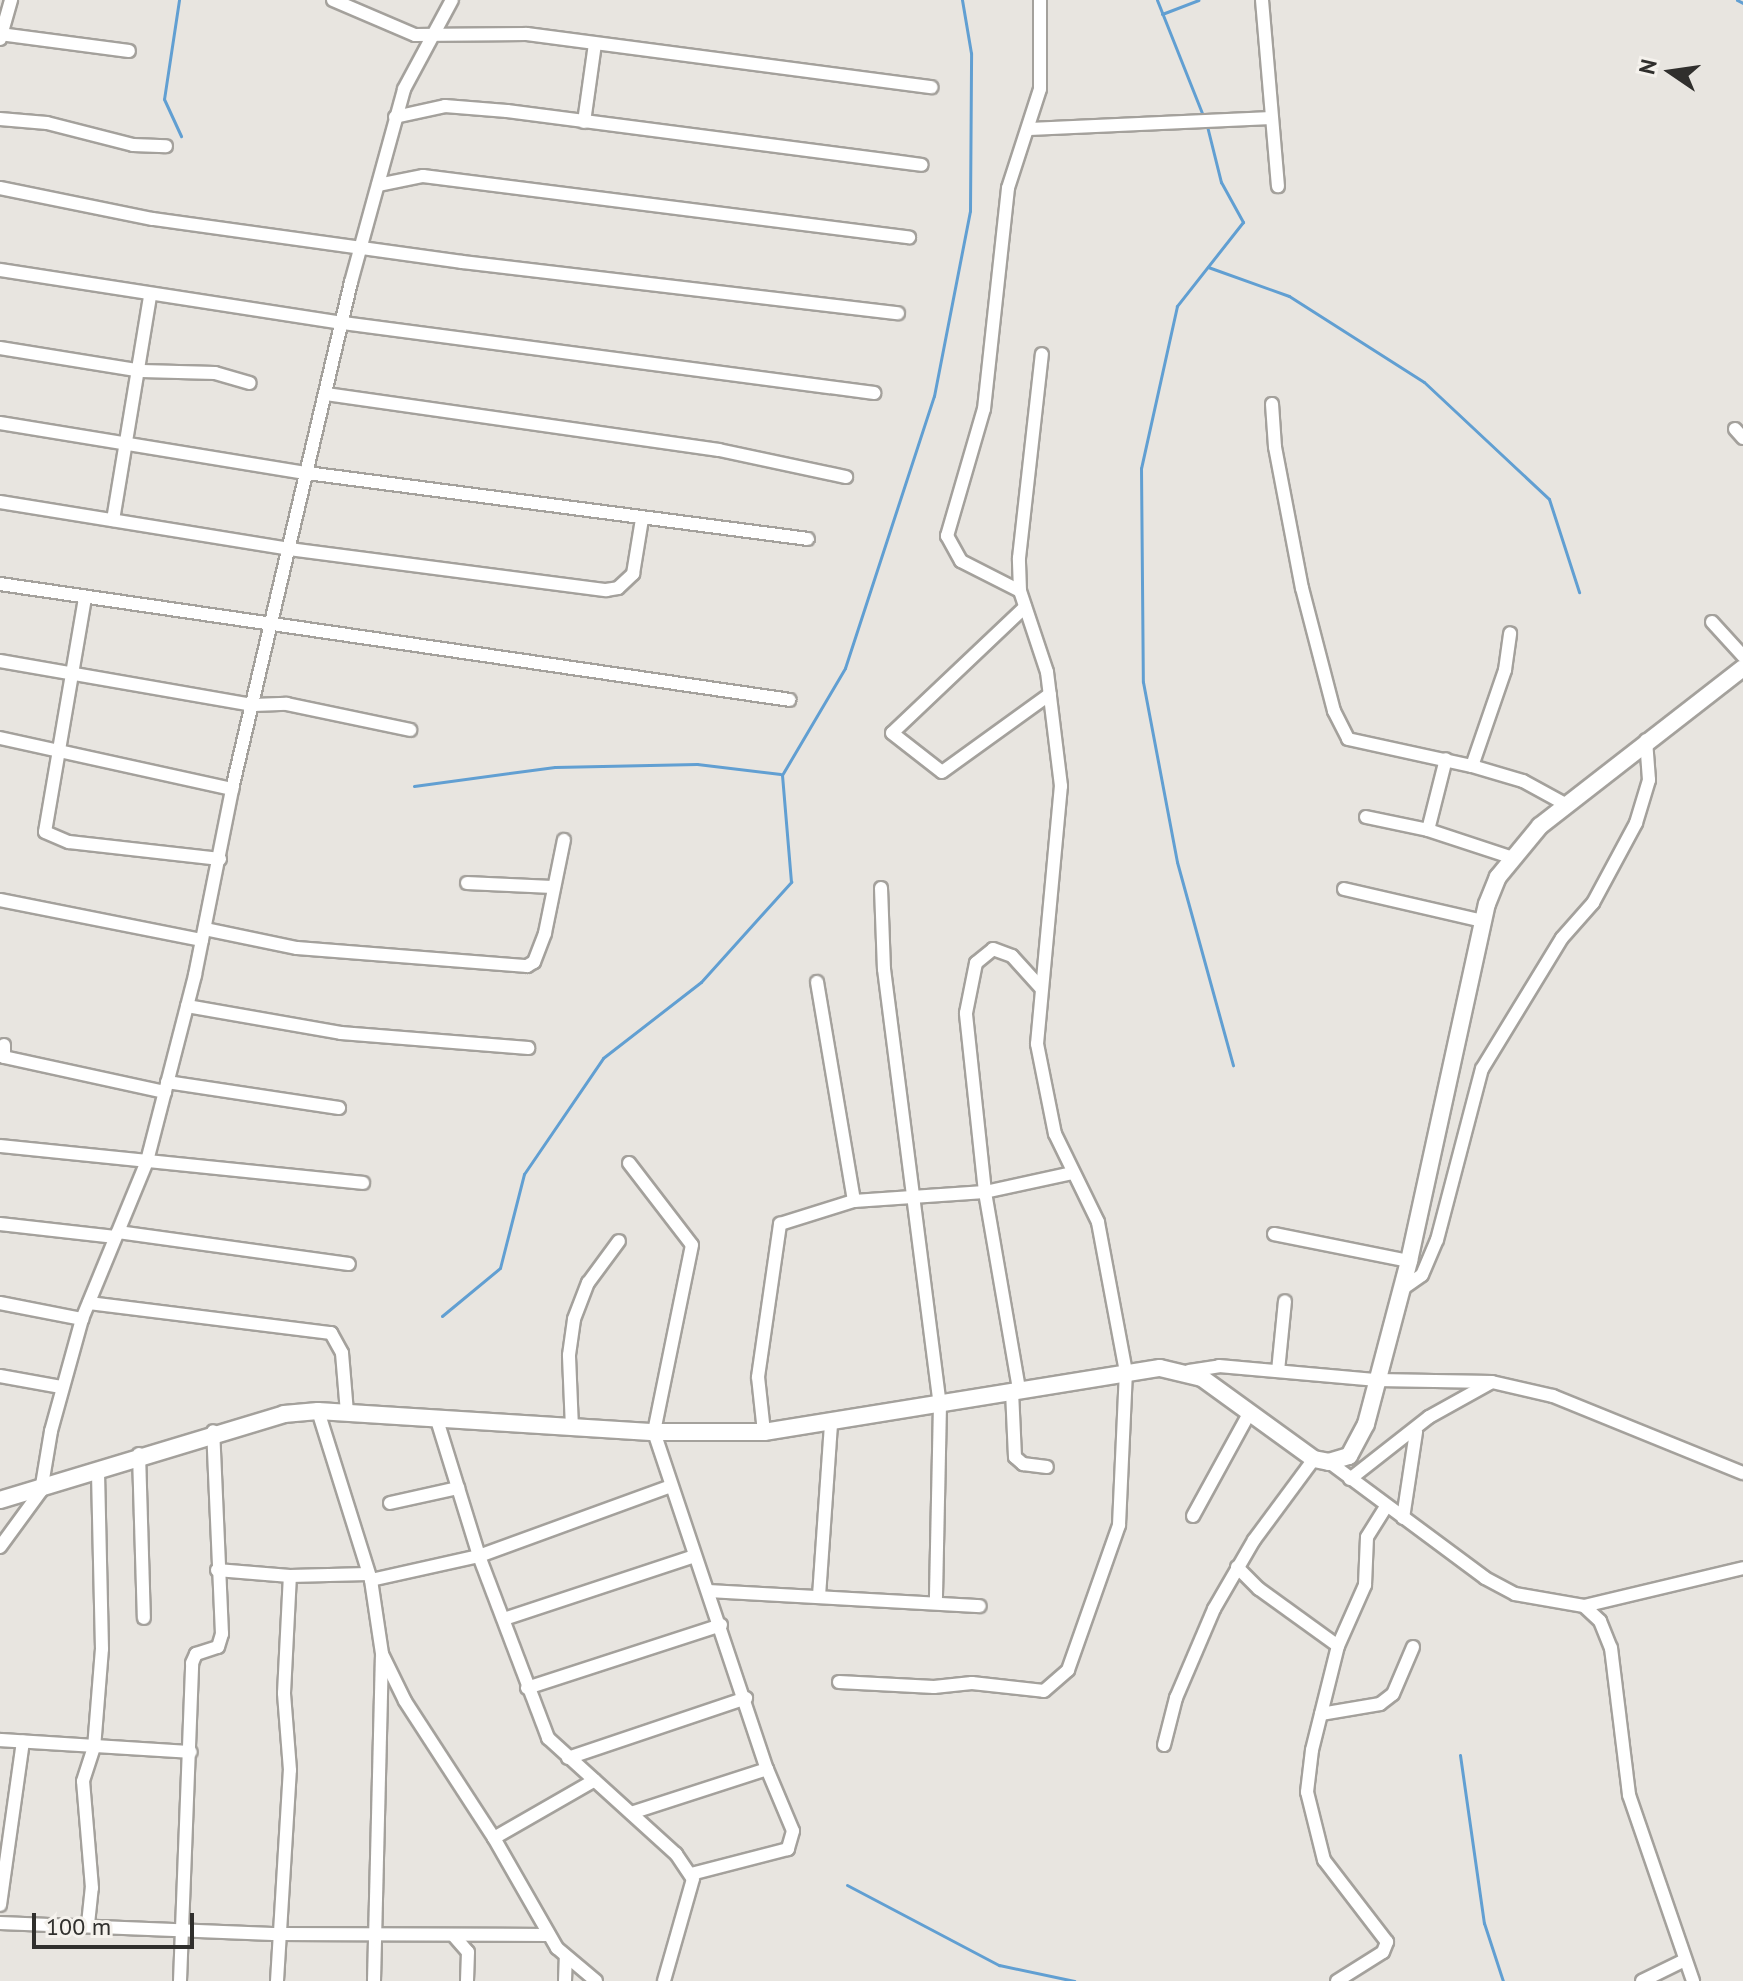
<!DOCTYPE html>
<html>
<head>
<meta charset="utf-8">
<style>
  body { margin:0 }
  #map { position:relative; width:1743px; height:1981px; overflow:hidden; background:#e8e5e0; font-family:"PT Sans",sans-serif }
  div>[style] { position:absolute }
  [style*='--x'] { left:calc(var(--x)*1px); top:calc(var(--y)*1px); width:calc(var(--w)*1px); rotate:calc(var(--a)*1deg) }
  .stream>* { height:3px; margin:-1.5px; padding:0 1.5px; transform-origin:1.5px; border-radius:1.5px; background:#619fd2 }
  .roads { filter:drop-shadow(2px 0 #a4a19c) drop-shadow(-2px 0 #a4a19c) drop-shadow(0 2px #a4a19c) drop-shadow(0 -2px #a4a19c) }
  .minor>* { height:12px; margin:-6px; padding:0 6px; transform-origin:6px; border-radius:6px; background:#fff }
  .tertiary>* { height:16px; margin:-8px; padding:0 8px; transform-origin:8px; border-radius:8px; background:#fff }
  span { translate:-50% -50%; white-space:nowrap; text-align:center; line-height:1.15; -webkit-text-stroke:6px #f5f2ed; paint-order:stroke }
  .north { position:absolute; left:1631px; top:32px; width:80px; height:80px; -webkit-text-stroke:6px #f5f2ed; paint-order:stroke; rotate:283deg; font-size:22px; font-weight:700; line-height:32px; text-align:center; color:#302f2d }
  .north::after { content:''; display:block; margin:auto; width:28px; height:36px; background:#302f2d; clip-path:polygon(50% 0,100% 100%,50% 72%,0 100%) }
  .scale { position:absolute; left:32px; top:1913px; width:162px; height:36px; box-sizing:border-box; border:4px solid #302f2d; border-top:0; padding-left:10px; font-size:24px; line-height:28px; white-space:nowrap; color:#302f2d; -webkit-text-stroke:6px #f5f2ed; paint-order:stroke }
</style>
</head>
<body>
<div id="map">
  <div class="stream">
    <i style="--x:179;--y:0;--w:100;--a:98.6"></i>
    <i style="--x:164;--y:99;--w:41;--a:65.3"></i>
    <i style="--x:1157;--y:0;--w:127;--a:68.3"></i>
    <i style="--x:1737;--y:0;--w:7;--a:27"></i>
    <i style="--x:1162;--y:14;--w:39;--a:-21"></i>
    <i style="--x:1207;--y:126;--w:58;--a:76"></i>
    <i style="--x:1221;--y:182;--w:46;--a:61.2"></i>
    <i style="--x:1243;--y:222;--w:107;--a:128.2"></i>
    <i style="--x:1177;--y:306;--w:166;--a:102.5"></i>
    <i style="--x:1141;--y:468;--w:214;--a:89.5"></i>
    <i style="--x:1143;--y:682;--w:183;--a:79.3"></i>
    <i style="--x:1177;--y:862;--w:211;--a:74.6"></i>
    <i style="--x:1208;--y:267;--w:86;--a:19.7"></i>
    <i style="--x:1289;--y:296;--w:160;--a:32.5"></i>
    <i style="--x:1424;--y:382;--w:171;--a:43.1"></i>
    <i style="--x:1549;--y:499;--w:98;--a:72.1"></i>
    <i style="--x:414;--y:786;--w:142;--a:-7.7"></i>
    <i style="--x:555;--y:767;--w:142;--a:-1.2"></i>
    <i style="--x:697;--y:764;--w:84;--a:6.9"></i>
    <i style="--x:442;--y:1316;--w:75;--a:-39.6"></i>
    <i style="--x:500;--y:1268;--w:97;--a:-75.7"></i>
    <i style="--x:524;--y:1174;--w:140;--a:-55.7"></i>
    <i style="--x:603;--y:1058;--w:124;--a:-37.8"></i>
    <i style="--x:701;--y:982;--w:135;--a:-48"></i>
    <i style="--x:791;--y:882;--w:107;--a:-94.8"></i>
    <i style="--x:782;--y:775;--w:124;--a:-59.5"></i>
    <i style="--x:845;--y:668;--w:286;--a:-71.9"></i>
    <i style="--x:934;--y:396;--w:188;--a:-79"></i>
    <i style="--x:970;--y:211;--w:158;--a:-89.6"></i>
    <i style="--x:971;--y:53;--w:54;--a:-99.6"></i>
    <i style="--x:1460;--y:1755;--w:170;--a:81.9"></i>
    <i style="--x:1484;--y:1923;--w:61;--a:71.9"></i>
    <i style="--x:847;--y:1885;--w:172;--a:27.8"></i>
    <i style="--x:999;--y:1965;--w:77;--a:12"></i>
  </div>
  <div class="roads">
    <div class="minor">
      <i style="--x:333;--y:0;--w:89;--a:23.1"></i>
      <i style="--x:415;--y:35;--w:112;--a:-0.5"></i>
      <i style="--x:527;--y:34;--w:408;--a:7.5"></i>
      <i style="--x:1262;--y:0;--w:187;--a:85.1"></i>
      <i style="--x:0;--y:34;--w:130;--a:7.5"></i>
      <i style="--x:0;--y:39;--w:41;--a:-74.2"></i>
      <i style="--x:395;--y:117;--w:51;--a:-12.4"></i>
      <i style="--x:445;--y:106;--w:62;--a:4.6"></i>
      <i style="--x:507;--y:111;--w:418;--a:7.4"></i>
      <i style="--x:0;--y:119;--w:47;--a:4.9"></i>
      <i style="--x:47;--y:123;--w:89;--a:14.3"></i>
      <i style="--x:133;--y:145;--w:33;--a:2"></i>
      <i style="--x:584;--y:122;--w:79;--a:-82"></i>
      <i style="--x:1030;--y:129;--w:241;--a:-2.6"></i>
      <i style="--x:378;--y:185;--w:46;--a:-11.3"></i>
      <i style="--x:423;--y:176;--w:490;--a:7.2"></i>
      <i style="--x:0;--y:188;--w:156;--a:11.5"></i>
      <i style="--x:153;--y:219;--w:312;--a:7.9"></i>
      <i style="--x:462;--y:262;--w:439;--a:6.7"></i>
      <i style="--x:0;--y:270;--w:347;--a:8.8"></i>
      <i style="--x:343;--y:323;--w:536;--a:7.51"></i>
      <i style="--x:0;--y:348;--w:144;--a:9.2"></i>
      <i style="--x:142;--y:371;--w:73;--a:1.6"></i>
      <i style="--x:215;--y:373;--w:36;--a:16"></i>
      <i style="--x:326;--y:394;--w:397;--a:8.1"></i>
      <i style="--x:719;--y:450;--w:130;--a:12"></i>
      <i style="--x:1272;--y:404;--w:43;--a:86"></i>
      <i style="--x:1275;--y:447;--w:144;--a:79.2"></i>
      <i style="--x:1302;--y:588;--w:127;--a:75.4"></i>
      <i style="--x:1334;--y:711;--w:31;--a:63"></i>
      <i style="--x:1348;--y:739;--w:127;--a:12.3"></i>
      <i style="--x:1472;--y:766;--w:53;--a:16.4"></i>
      <i style="--x:1523;--y:781;--w:50;--a:28.6"></i>
      <i style="--x:0;--y:423;--w:311;--a:9.3"></i>
      <i style="--x:307;--y:473;--w:505;--a:7.5"></i>
      <i style="--x:1735;--y:429;--w:12;--a:48"></i>
      <i style="--x:0;--y:502;--w:293;--a:9.2"></i>
      <i style="--x:289;--y:549;--w:320;--a:7.4"></i>
      <i style="--x:606;--y:590;--w:12;--a:-9"></i>
      <i style="--x:618;--y:588;--w:21;--a:-43"></i>
      <i style="--x:633;--y:574;--w:56;--a:-80.7"></i>
      <i style="--x:113;--y:520;--w:227;--a:-80.6"></i>
      <i style="--x:0;--y:584;--w:798;--a:8.35"></i>
      <i style="--x:1020;--y:591;--w:66;--a:-153"></i>
      <i style="--x:961;--y:561;--w:29;--a:-119"></i>
      <i style="--x:947;--y:536;--w:132;--a:-73.8"></i>
      <i style="--x:984;--y:409;--w:222;--a:-83.8"></i>
      <i style="--x:1008;--y:188;--w:104;--a:-72.1"></i>
      <i style="--x:1040;--y:89;--w:89;--a:-90"></i>
      <i style="--x:85;--y:598;--w:237;--a:99.7"></i>
      <i style="--x:45;--y:832;--w:26;--a:23"></i>
      <i style="--x:69;--y:842;--w:152;--a:6.4"></i>
      <i style="--x:1025;--y:607;--w:183;--a:136.5"></i>
      <i style="--x:892;--y:733;--w:63;--a:38"></i>
      <i style="--x:942;--y:772;--w:133;--a:-35.8"></i>
      <i style="--x:1712;--y:622;--w:46;--a:47.6"></i>
      <i style="--x:0;--y:661;--w:257;--a:9.9"></i>
      <i style="--x:253;--y:705;--w:34;--a:-2"></i>
      <i style="--x:287;--y:704;--w:126;--a:11.9"></i>
      <i style="--x:0;--y:738;--w:238;--a:12.4"></i>
      <i style="--x:1472;--y:766;--w:102;--a:-71"></i>
      <i style="--x:1505;--y:670;--w:37;--a:-82"></i>
      <i style="--x:1366;--y:817;--w:63;--a:11.8"></i>
      <i style="--x:1428;--y:830;--w:86;--a:18.2"></i>
      <i style="--x:1428;--y:830;--w:73;--a:-75.8"></i>
      <i style="--x:467;--y:883;--w:85;--a:2.7"></i>
      <i style="--x:881;--y:888;--w:81;--a:87.9"></i>
      <i style="--x:884;--y:969;--w:439;--a:82.7"></i>
      <i style="--x:940;--y:1404;--w:197;--a:91.2"></i>
      <i style="--x:1344;--y:889;--w:143;--a:13"></i>
      <i style="--x:0;--y:900;--w:206;--a:11.2"></i>
      <i style="--x:205;--y:929;--w:94;--a:11.7"></i>
      <i style="--x:297;--y:948;--w:231;--a:4.5"></i>
      <i style="--x:527;--y:966;--w:8;--a:-30"></i>
      <i style="--x:534;--y:962;--w:31;--a:-69"></i>
      <i style="--x:545;--y:933;--w:95;--a:-78.5"></i>
      <i style="--x:817;--y:982;--w:222;--a:80.4"></i>
      <i style="--x:187;--y:1006;--w:156;--a:9.9"></i>
      <i style="--x:341;--y:1033;--w:188;--a:4.6"></i>
      <i style="--x:4;--y:1045;--w:12;--a:90"></i>
      <i style="--x:4;--y:1057;--w:165;--a:12.3"></i>
      <i style="--x:167;--y:1082;--w:174;--a:8.6"></i>
      <i style="--x:0;--y:1146;--w:365;--a:5.8"></i>
      <i style="--x:629;--y:1163;--w:103;--a:52.5"></i>
      <i style="--x:692;--y:1245;--w:191;--a:101.5"></i>
      <i style="--x:654;--y:1432;--w:355;--a:71.5"></i>
      <i style="--x:767;--y:1769;--w:67;--a:67.2"></i>
      <i style="--x:793;--y:1831;--w:19;--a:106"></i>
      <i style="--x:788;--y:1849;--w:100;--a:165.5"></i>
      <i style="--x:0;--y:1224;--w:116;--a:6.4"></i>
      <i style="--x:118;--y:1232;--w:233;--a:7.9"></i>
      <i style="--x:1274;--y:1234;--w:138;--a:11.3"></i>
      <i style="--x:1402;--y:1289;--w:24;--a:-35"></i>
      <i style="--x:1422;--y:1275;--w:38;--a:-67"></i>
      <i style="--x:1437;--y:1240;--w:177;--a:-75.3"></i>
      <i style="--x:1482;--y:1069;--w:153;--a:-58.6"></i>
      <i style="--x:1562;--y:938;--w:47;--a:-48.5"></i>
      <i style="--x:1593;--y:903;--w:91;--a:-61.7"></i>
      <i style="--x:1636;--y:823;--w:45;--a:-73.2"></i>
      <i style="--x:1649;--y:780;--w:40;--a:-94.3"></i>
      <i style="--x:0;--y:1303;--w:84;--a:11"></i>
      <i style="--x:89;--y:1303;--w:244;--a:7.1"></i>
      <i style="--x:331;--y:1333;--w:23;--a:61"></i>
      <i style="--x:342;--y:1353;--w:60;--a:85.2"></i>
      <i style="--x:1189;--y:1371;--w:30;--a:-9"></i>
      <i style="--x:1219;--y:1366;--w:159;--a:5.1"></i>
      <i style="--x:1377;--y:1380;--w:115;--a:1"></i>
      <i style="--x:1492;--y:1382;--w:63;--a:12.9"></i>
      <i style="--x:1553;--y:1396;--w:205;--a:22.1"></i>
      <i style="--x:1278;--y:1371;--w:70;--a:-84.3"></i>
      <i style="--x:0;--y:1376;--w:62;--a:10.2"></i>
      <i style="--x:1019;--y:1389;--w:200;--a:-99.8"></i>
      <i style="--x:985;--y:1192;--w:180;--a:-96.1"></i>
      <i style="--x:966;--y:1013;--w:51;--a:-78.7"></i>
      <i style="--x:976;--y:963;--w:22;--a:-39"></i>
      <i style="--x:993;--y:949;--w:20;--a:20"></i>
      <i style="--x:1012;--y:956;--w:43;--a:47.8"></i>
      <i style="--x:1012;--y:1391;--w:66;--a:87.4"></i>
      <i style="--x:1015;--y:1457;--w:11;--a:41"></i>
      <i style="--x:1023;--y:1464;--w:24;--a:7"></i>
      <i style="--x:318;--y:1411;--w:177;--a:72.6"></i>
      <i style="--x:371;--y:1580;--w:75;--a:81.5"></i>
      <i style="--x:382;--y:1654;--w:52;--a:63.9"></i>
      <i style="--x:405;--y:1701;--w:163;--a:57"></i>
      <i style="--x:494;--y:1838;--w:127;--a:60.2"></i>
      <i style="--x:557;--y:1948;--w:51;--a:40.2"></i>
      <i style="--x:437;--y:1420;--w:142;--a:72.8"></i>
      <i style="--x:479;--y:1556;--w:195;--a:69.2"></i>
      <i style="--x:548;--y:1738;--w:173;--a:42.2"></i>
      <i style="--x:676;--y:1854;--w:30;--a:56"></i>
      <i style="--x:693;--y:1879;--w:106;--a:105.9"></i>
      <i style="--x:572;--y:1428;--w:73;--a:-92.4"></i>
      <i style="--x:569;--y:1355;--w:36;--a:-82"></i>
      <i style="--x:574;--y:1319;--w:39;--a:-69"></i>
      <i style="--x:588;--y:1283;--w:52;--a:-53.6"></i>
      <i style="--x:764;--y:1432;--w:55;--a:-96.2"></i>
      <i style="--x:758;--y:1377;--w:155;--a:-81.8"></i>
      <i style="--x:780;--y:1224;--w:77;--a:-17.3"></i>
      <i style="--x:854;--y:1201;--w:131;--a:-3.9"></i>
      <i style="--x:985;--y:1192;--w:90;--a:-12.2"></i>
      <i style="--x:139;--y:1454;--w:164;--a:88.3"></i>
      <i style="--x:1329;--y:1462;--w:194;--a:36.6"></i>
      <i style="--x:1485;--y:1578;--w:34;--a:28"></i>
      <i style="--x:1515;--y:1594;--w:70;--a:9.9"></i>
      <i style="--x:1584;--y:1606;--w:22;--a:43"></i>
      <i style="--x:1600;--y:1621;--w:29;--a:68"></i>
      <i style="--x:1611;--y:1648;--w:148;--a:83"></i>
      <i style="--x:1629;--y:1795;--w:197;--a:71"></i>
      <i style="--x:1350;--y:1479;--w:100;--a:-38.1"></i>
      <i style="--x:1429;--y:1417;--w:70;--a:-29.1"></i>
      <i style="--x:390;--y:1503;--w:70;--a:-12.4"></i>
      <i style="--x:1193;--y:1516;--w:119;--a:-61.3"></i>
      <i style="--x:1403;--y:1518;--w:87;--a:-81.4"></i>
      <i style="--x:0;--y:1547;--w:69;--a:-53.8"></i>
      <i style="--x:41;--y:1491;--w:61;--a:-80.5"></i>
      <i style="--x:51;--y:1431;--w:116;--a:-74.5"></i>
      <i style="--x:82;--y:1319;--w:171;--a:-67.6"></i>
      <i style="--x:147;--y:1161;--w:192;--a:-75.5"></i>
      <i style="--x:195;--y:975;--w:190;--a:-78.7"></i>
      <i style="--x:232;--y:789;--w:521;--a:-76.79"></i>
      <i style="--x:351;--y:282;--w:200;--a:-74.6"></i>
      <i style="--x:404;--y:89;--w:101;--a:-61.7"></i>
      <i style="--x:1237;--y:1567;--w:31;--a:45"></i>
      <i style="--x:1259;--y:1589;--w:97;--a:35.8"></i>
      <i style="--x:217;--y:1570;--w:73;--a:4.7"></i>
      <i style="--x:290;--y:1576;--w:78;--a:-1.5"></i>
      <i style="--x:371;--y:1580;--w:111;--a:-12.5"></i>
      <i style="--x:479;--y:1556;--w:204;--a:-20"></i>
      <i style="--x:710;--y:1591;--w:270;--a:3.2"></i>
      <i style="--x:819;--y:1596;--w:172;--a:-86"></i>
      <i style="--x:1584;--y:1606;--w:163;--a:-13.4"></i>
      <i style="--x:504;--y:1619;--w:200;--a:-18.3"></i>
      <i style="--x:839;--y:1682;--w:95;--a:3"></i>
      <i style="--x:934;--y:1687;--w:38;--a:-6"></i>
      <i style="--x:972;--y:1683;--w:72;--a:6.3"></i>
      <i style="--x:1044;--y:1691;--w:32;--a:-41"></i>
      <i style="--x:1068;--y:1670;--w:154;--a:-70.6"></i>
      <i style="--x:1119;--y:1525;--w:153;--a:-87.4"></i>
      <i style="--x:1126;--y:1372;--w:153;--a:-100.6"></i>
      <i style="--x:1098;--y:1222;--w:98;--a:-116"></i>
      <i style="--x:1055;--y:1134;--w:92;--a:-101.3"></i>
      <i style="--x:1037;--y:1044;--w:259;--a:-84.7"></i>
      <i style="--x:1061;--y:786;--w:115;--a:-97"></i>
      <i style="--x:1047;--y:672;--w:85;--a:-108.4"></i>
      <i style="--x:1020;--y:591;--w:33;--a:-92"></i>
      <i style="--x:1019;--y:558;--w:205;--a:-83.6"></i>
      <i style="--x:527;--y:1688;--w:204;--a:-18"></i>
      <i style="--x:1321;--y:1714;--w:60;--a:-9.6"></i>
      <i style="--x:1380;--y:1704;--w:16;--a:-38"></i>
      <i style="--x:1393;--y:1694;--w:51;--a:-66.9"></i>
      <i style="--x:0;--y:1740;--w:191;--a:3.6"></i>
      <i style="--x:1164;--y:1745;--w:49;--a:-75.7"></i>
      <i style="--x:1176;--y:1698;--w:97;--a:-66.9"></i>
      <i style="--x:1214;--y:1609;--w:80;--a:-59.9"></i>
      <i style="--x:1254;--y:1540;--w:101;--a:-53.5"></i>
      <i style="--x:568;--y:1758;--w:188;--a:-18.6"></i>
      <i style="--x:631;--y:1813;--w:143;--a:-17.9"></i>
      <i style="--x:494;--y:1838;--w:116;--a:-29.9"></i>
      <i style="--x:0;--y:1905;--w:165;--a:-82"></i>
      <i style="--x:0;--y:1923;--w:279;--a:2.3"></i>
      <i style="--x:279;--y:1934;--w:270;--a:0.2"></i>
      <i style="--x:88;--y:1924;--w:36;--a:-84"></i>
      <i style="--x:92;--y:1888;--w:107;--a:-94.8"></i>
      <i style="--x:83;--y:1781;--w:35;--a:-72"></i>
      <i style="--x:94;--y:1748;--w:99;--a:-85.4"></i>
      <i style="--x:102;--y:1649;--w:180;--a:-91.3"></i>
      <i style="--x:454;--y:1936;--w:21;--a:49"></i>
      <i style="--x:468;--y:1952;--w:29;--a:92"></i>
      <i style="--x:180;--y:1981;--w:318;--a:-87.8"></i>
      <i style="--x:192;--y:1663;--w:10;--a:-66"></i>
      <i style="--x:196;--y:1654;--w:23;--a:-18"></i>
      <i style="--x:218;--y:1647;--w:14;--a:-73"></i>
      <i style="--x:222;--y:1634;--w:203;--a:-92.5"></i>
      <i style="--x:277;--y:1981;--w:211;--a:-86.5"></i>
      <i style="--x:290;--y:1770;--w:77;--a:-94.5"></i>
      <i style="--x:284;--y:1693;--w:117;--a:-87.1"></i>
      <i style="--x:374;--y:1981;--w:324;--a:-88.6"></i>
      <i style="--x:565;--y:1981;--w:23;--a:-88"></i>
      <i style="--x:1337;--y:1981;--w:54;--a:-32.2"></i>
      <i style="--x:1383;--y:1952;--w:11;--a:-68"></i>
      <i style="--x:1387;--y:1942;--w:103;--a:-127.5"></i>
      <i style="--x:1324;--y:1860;--w:70;--a:-104"></i>
      <i style="--x:1307;--y:1792;--w:42;--a:-83.2"></i>
      <i style="--x:1312;--y:1750;--w:107;--a:-76"></i>
      <i style="--x:1338;--y:1646;--w:67;--a:-66.1"></i>
      <i style="--x:1365;--y:1585;--w:48;--a:-87.6"></i>
      <i style="--x:1367;--y:1537;--w:36;--a:-58"></i>
      <i style="--x:1642;--y:1981;--w:48;--a:-26"></i>
    </div>
    <div class="tertiary">
      <i style="--x:0;--y:1500;--w:297;--a:-16.8"></i>
      <i style="--x:284;--y:1414;--w:34;--a:-5"></i>
      <i style="--x:318;--y:1411;--w:337;--a:3.6"></i>
      <i style="--x:654;--y:1432;--w:110;--a:0"></i>
      <i style="--x:764;--y:1432;--w:401;--a:-9.2"></i>
      <i style="--x:1160;--y:1368;--w:43;--a:13.4"></i>
      <i style="--x:1202;--y:1378;--w:138;--a:35.9"></i>
      <i style="--x:1314;--y:1459;--w:15;--a:11"></i>
      <i style="--x:1329;--y:1462;--w:21;--a:-17"></i>
      <i style="--x:1349;--y:1456;--w:36;--a:-62"></i>
      <i style="--x:1366;--y:1424;--w:169;--a:-75.2"></i>
      <i style="--x:1409;--y:1261;--w:365;--a:-77.7"></i>
      <i style="--x:1487;--y:904;--w:29;--a:-68"></i>
      <i style="--x:1498;--y:877;--w:66;--a:-50.5"></i>
      <i style="--x:1540;--y:826;--w:257;--a:-37.9"></i>
    </div>
  </div>
  <div class="north">N</div>
  <div class="scale">100 m</div>
</div>
</body>
</html>
